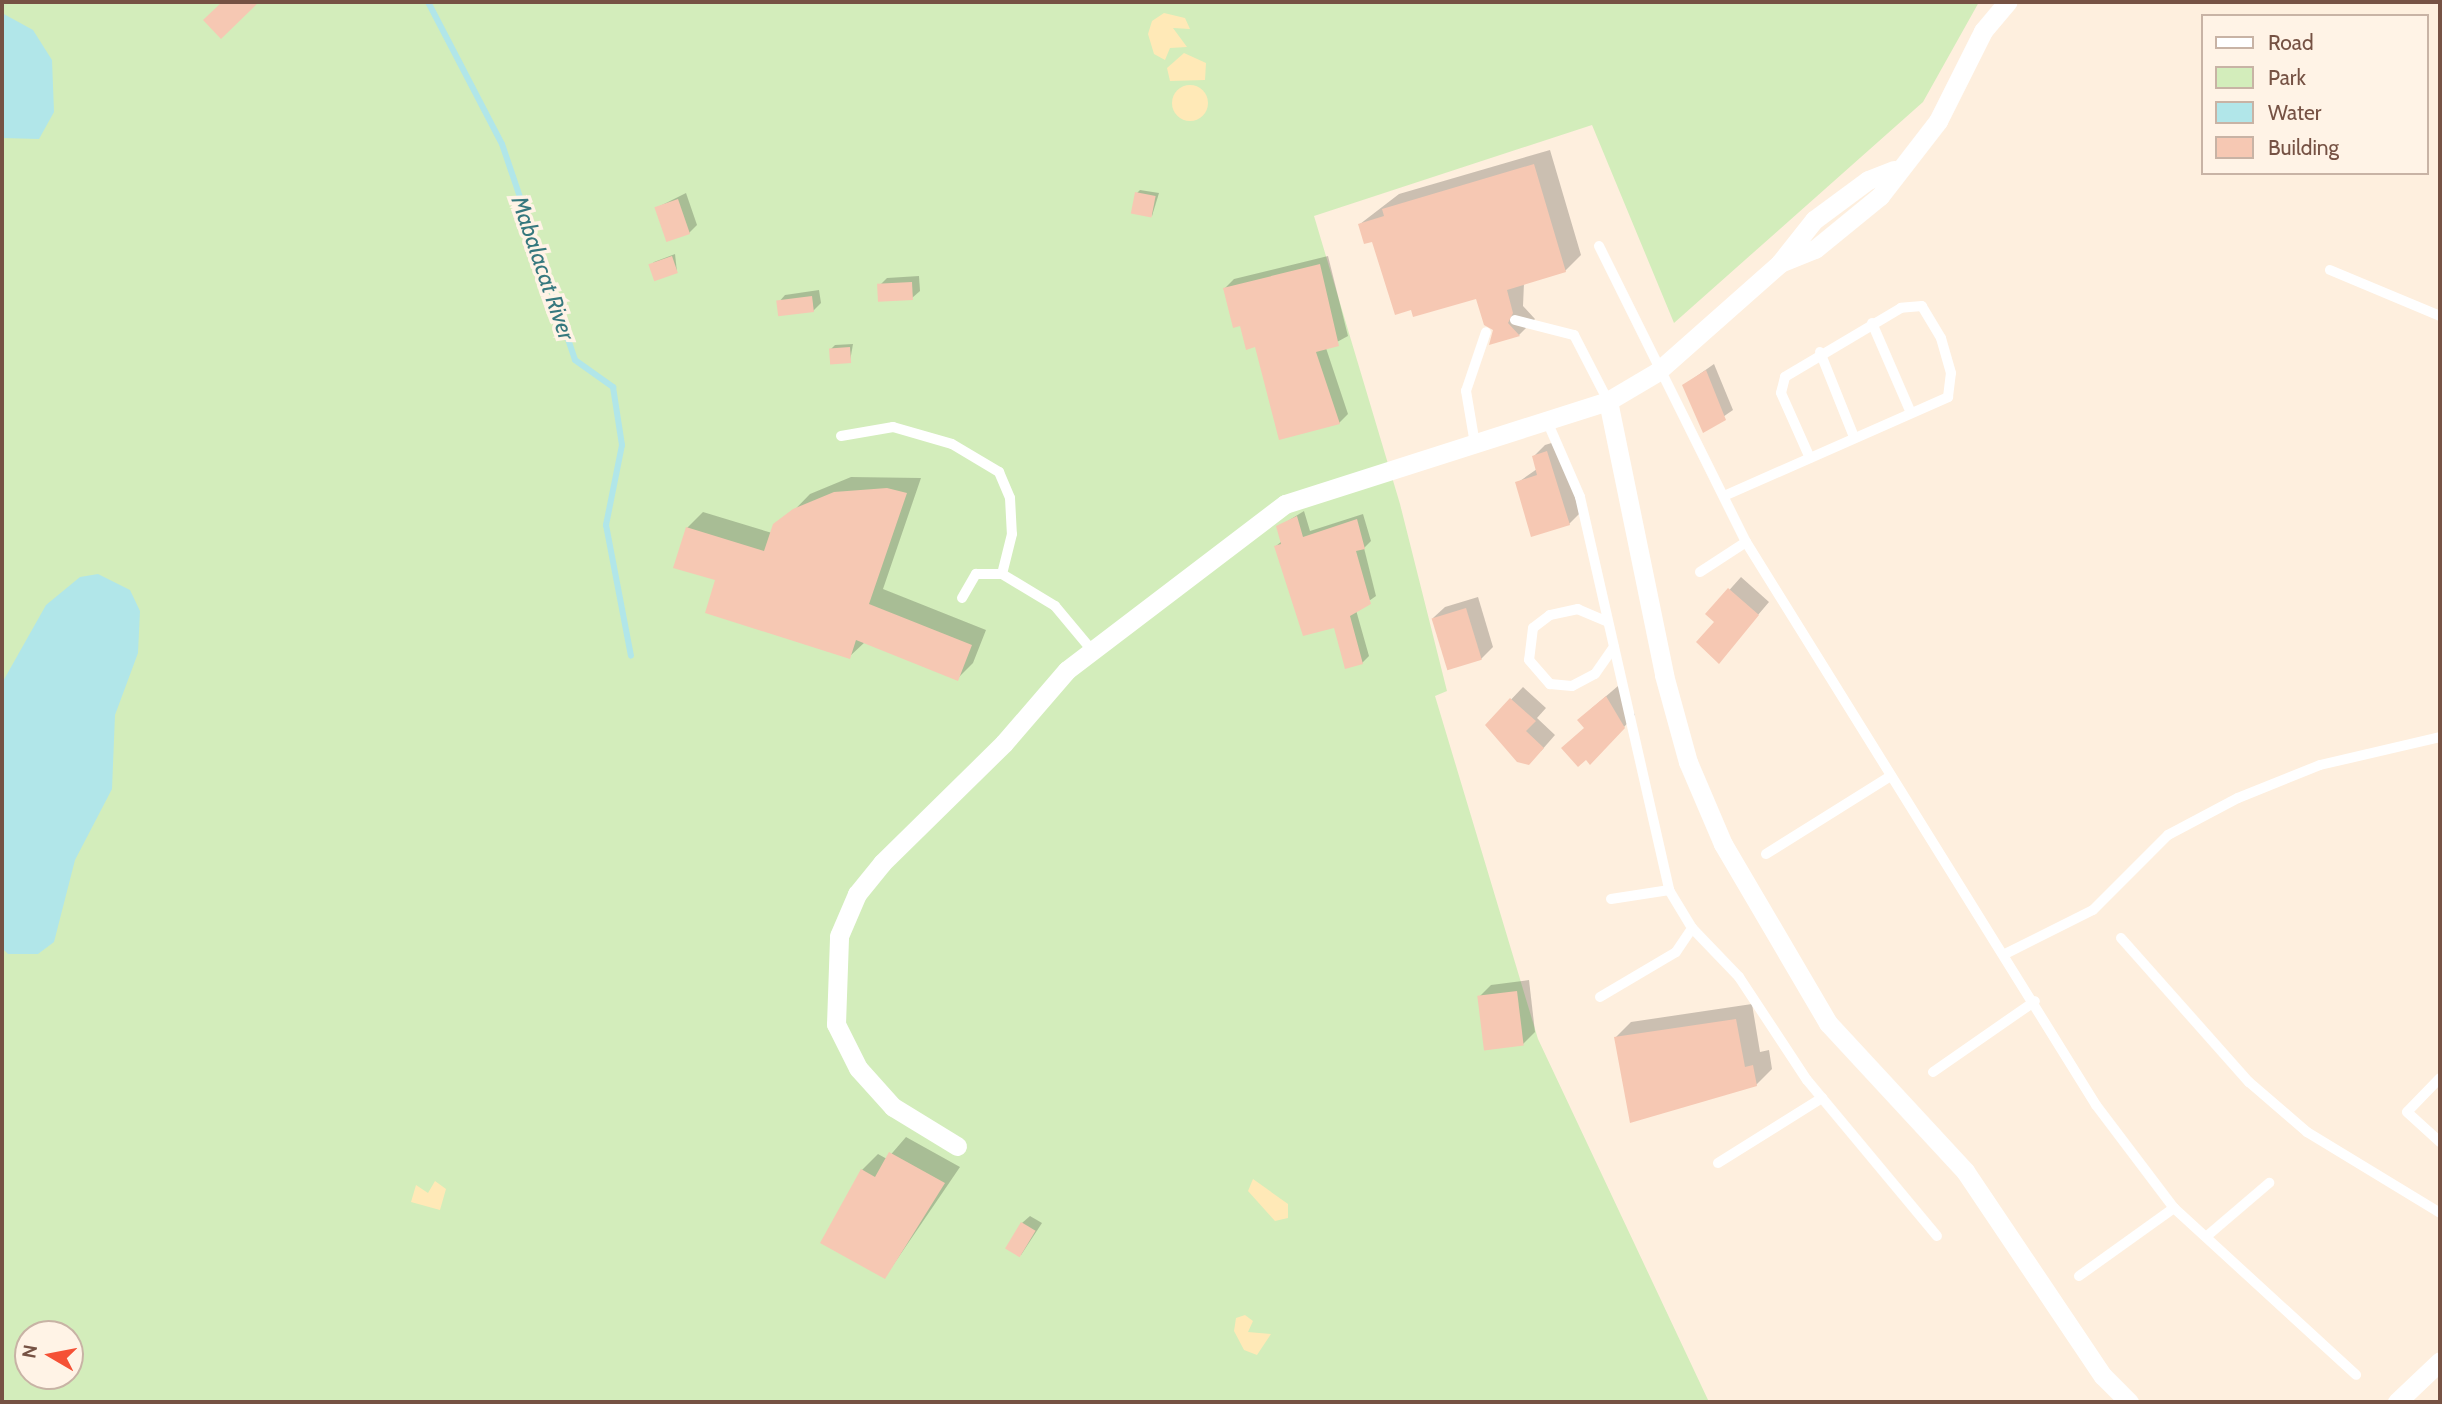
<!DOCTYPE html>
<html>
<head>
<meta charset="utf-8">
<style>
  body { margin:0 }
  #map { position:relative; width:2442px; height:1404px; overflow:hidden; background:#feefde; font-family:Cabin,sans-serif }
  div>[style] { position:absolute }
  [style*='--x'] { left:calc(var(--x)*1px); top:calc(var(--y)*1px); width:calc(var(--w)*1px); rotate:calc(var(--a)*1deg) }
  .green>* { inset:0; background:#d3edbb }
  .sand>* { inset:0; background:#ffe9b7 }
  .round { border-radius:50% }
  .water>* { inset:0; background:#b1e6e9 }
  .shadow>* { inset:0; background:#0003 }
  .stream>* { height:6px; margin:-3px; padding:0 3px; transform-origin:3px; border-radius:3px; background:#b1e6e9 }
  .building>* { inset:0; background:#f6c8b3; transform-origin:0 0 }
  .lane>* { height:10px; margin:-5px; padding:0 5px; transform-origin:5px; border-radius:5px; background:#fff }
  .street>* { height:19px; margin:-9.5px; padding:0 9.5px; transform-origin:9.5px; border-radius:9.5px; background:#fff }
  span { translate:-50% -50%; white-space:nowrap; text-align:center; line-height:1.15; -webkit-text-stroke:7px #fff3e6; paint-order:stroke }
  .water-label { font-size:23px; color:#36787e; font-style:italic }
  .frame { position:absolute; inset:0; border:4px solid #765244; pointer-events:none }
  .legend { position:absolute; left:2201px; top:14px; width:228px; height:161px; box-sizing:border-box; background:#fff3e6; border:2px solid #c8b3a5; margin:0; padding:9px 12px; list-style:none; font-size:21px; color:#765244 }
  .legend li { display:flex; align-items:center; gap:14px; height:35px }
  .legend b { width:35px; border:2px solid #c8b3a5 }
  .north { position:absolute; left:14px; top:1320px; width:70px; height:70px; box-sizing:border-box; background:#fff3e6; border:2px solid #c8b3a5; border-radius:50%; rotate:280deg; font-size:19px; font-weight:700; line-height:28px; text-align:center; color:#765244 }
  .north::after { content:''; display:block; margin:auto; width:24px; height:32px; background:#f55136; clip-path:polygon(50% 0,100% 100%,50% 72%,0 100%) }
</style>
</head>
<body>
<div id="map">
  <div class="green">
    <i style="clip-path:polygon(evenodd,2px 2px,1979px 2px,1923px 102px,1674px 323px,1592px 125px,1314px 216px,1400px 504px,1447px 691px,1435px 696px,1538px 1039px,1709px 1402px,2px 1402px,2px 2px,28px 1334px,70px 1334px,70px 1376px,28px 1376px,28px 1334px)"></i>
  </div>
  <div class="sand">
    <i style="clip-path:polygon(1164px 13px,1185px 18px,1190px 29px,1173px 28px,1187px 47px,1170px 48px,1165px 60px,1154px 54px,1148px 34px,1152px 21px)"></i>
    <i style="clip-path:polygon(1184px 53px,1206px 63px,1205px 80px,1170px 81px,1167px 68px)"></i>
    <i class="round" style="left:1172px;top:85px;width:36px;height:36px"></i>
    <i style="clip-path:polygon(1253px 1179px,1288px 1204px,1288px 1218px,1275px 1221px,1248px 1191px)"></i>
    <i style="clip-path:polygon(435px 1181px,446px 1189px,440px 1210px,411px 1202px,416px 1185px,428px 1193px)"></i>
    <i style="clip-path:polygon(1245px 1315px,1253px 1321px,1248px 1332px,1271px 1334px,1257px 1355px,1244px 1350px,1234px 1331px,1236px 1318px)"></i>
  </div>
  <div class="water">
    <i style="clip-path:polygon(2px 13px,33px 30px,52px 60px,54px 112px,39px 139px,2px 138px)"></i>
    <i style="clip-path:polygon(98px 574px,130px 590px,140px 611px,138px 653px,115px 715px,112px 789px,75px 860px,54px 942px,38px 954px,8px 954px,2px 948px,2px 683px,46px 605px,80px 577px)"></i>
  </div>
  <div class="shadow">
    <i style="clip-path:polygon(1550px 150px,1581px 255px,1565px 271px,1524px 283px,1523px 306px,1535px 319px,1519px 335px,1492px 343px,1495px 329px,1477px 297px,1373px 240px,1360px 224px,1399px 194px)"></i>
    <i style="clip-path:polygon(1140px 190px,1159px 193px,1152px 216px,1137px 193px)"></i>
    <i style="clip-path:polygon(686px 193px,697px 225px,689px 233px,656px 208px)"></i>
    <i style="clip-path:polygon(675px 254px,677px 272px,651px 265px,654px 262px)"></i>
    <i style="clip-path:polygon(1328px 256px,1348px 336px,1326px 348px,1348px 414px,1339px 423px,1256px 345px,1225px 288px,1234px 279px)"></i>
    <i style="clip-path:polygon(919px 276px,920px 291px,912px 298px,879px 286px,887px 278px)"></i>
    <i style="clip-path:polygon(819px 290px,821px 303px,813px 311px,778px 303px,785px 295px)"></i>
    <i style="clip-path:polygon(853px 344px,850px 361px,831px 349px,835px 345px)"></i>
    <i style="clip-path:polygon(1714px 364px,1733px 410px,1704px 430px,1684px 385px)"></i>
    <i style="clip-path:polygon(1558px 441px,1580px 513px,1569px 524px,1517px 483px,1537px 469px,1534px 456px,1545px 445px)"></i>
    <i style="clip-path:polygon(851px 477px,921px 478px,883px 589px,986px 630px,973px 663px,957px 679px,865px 642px,849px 657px,717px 579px,687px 528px,703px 512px,772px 533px,810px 494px)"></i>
    <i style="clip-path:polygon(1304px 511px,1310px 531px,1363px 514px,1371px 541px,1364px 548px,1376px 596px,1356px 610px,1369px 656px,1362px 663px,1276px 546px,1282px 541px,1278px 527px)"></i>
    <i style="clip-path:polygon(1741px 577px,1769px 602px,1719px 661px,1716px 622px,1708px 614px)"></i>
    <i style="clip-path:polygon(1478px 597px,1493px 647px,1481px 659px,1433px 618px,1445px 607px)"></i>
    <i style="clip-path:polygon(1618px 686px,1635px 715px,1602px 751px,1586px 727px,1591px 709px)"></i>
    <i style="clip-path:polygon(1523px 687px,1546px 708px,1537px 718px,1555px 735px,1541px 751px,1487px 725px)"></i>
    <i style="clip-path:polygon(1529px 980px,1535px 1032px,1523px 1044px,1479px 997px,1491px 985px)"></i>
    <i style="clip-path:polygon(1752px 1004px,1760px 1052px,1769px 1050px,1772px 1069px,1756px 1085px,1615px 1038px,1631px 1022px)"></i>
    <i style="clip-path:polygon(906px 1137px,960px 1167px,885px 1277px,862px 1170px,878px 1154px,887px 1159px)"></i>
    <i style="clip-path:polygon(1030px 1216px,1042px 1223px,1021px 1255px,1022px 1223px)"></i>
  </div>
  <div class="stream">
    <i style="--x:428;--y:2;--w:160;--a:62.5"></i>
    <i style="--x:502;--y:144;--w:228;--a:71.3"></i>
    <i style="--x:575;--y:360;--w:47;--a:35.4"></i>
    <i style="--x:613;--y:387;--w:59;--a:81.2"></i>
    <i style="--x:622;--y:445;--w:82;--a:101.3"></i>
    <i style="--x:606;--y:525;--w:133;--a:79.2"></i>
  </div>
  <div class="building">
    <i style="clip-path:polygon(222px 2px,259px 2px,221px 39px,203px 20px)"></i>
    <i style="clip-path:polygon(1534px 164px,1566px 272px,1507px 290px,1513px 313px,1508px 323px,1520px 336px,1489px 345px,1493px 330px,1484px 325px,1476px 299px,1413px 317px,1411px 310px,1395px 315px,1372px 242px,1364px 244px,1358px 224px,1384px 216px,1382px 209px)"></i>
    <i style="left:1135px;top:192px;width:21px;height:22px;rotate:11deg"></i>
    <i style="left:678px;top:199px;width:37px;height:25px;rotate:71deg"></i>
    <i style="left:672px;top:256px;width:18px;height:25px;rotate:71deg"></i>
    <i style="clip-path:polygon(1320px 264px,1339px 346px,1316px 352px,1340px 424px,1279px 440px,1255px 347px,1246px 350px,1240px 326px,1233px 328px,1223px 288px)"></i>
    <i style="left:912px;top:282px;width:18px;height:35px;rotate:87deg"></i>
    <i style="left:812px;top:296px;width:16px;height:36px;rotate:83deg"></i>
    <i style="left:850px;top:347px;width:16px;height:21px;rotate:86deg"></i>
    <i style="clip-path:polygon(1706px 370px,1726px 420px,1703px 433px,1682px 385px)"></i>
    <i style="clip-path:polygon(1547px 451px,1570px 525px,1531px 537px,1515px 482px,1537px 475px,1532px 456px)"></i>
    <i style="clip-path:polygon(887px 488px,907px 493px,869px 604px,972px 645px,958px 681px,856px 640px,850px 659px,705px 613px,715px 580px,673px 568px,686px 527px,764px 551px,773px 524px,793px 509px,834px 492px)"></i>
    <i style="clip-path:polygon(1297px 516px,1303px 537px,1357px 519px,1365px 549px,1356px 551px,1371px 604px,1350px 616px,1363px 664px,1345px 669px,1334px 628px,1303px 636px,1274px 546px,1281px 544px,1276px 526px)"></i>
    <i style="clip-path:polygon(1728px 588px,1759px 615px,1719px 664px,1696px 642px,1714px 622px,1705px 614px)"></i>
    <i style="left:1466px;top:608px;width:54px;height:36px;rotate:73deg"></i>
    <i style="clip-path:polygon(1606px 696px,1625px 728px,1590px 765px,1586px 760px,1578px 767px,1561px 748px,1584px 728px,1577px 720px)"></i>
    <i style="clip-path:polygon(1510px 698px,1536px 721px,1526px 731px,1544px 748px,1529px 765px,1517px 762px,1485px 725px)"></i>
    <i style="left:1517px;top:991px;width:55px;height:40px;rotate:83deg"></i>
    <i style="clip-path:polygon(1736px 1019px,1745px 1067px,1753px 1065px,1757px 1086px,1630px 1123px,1614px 1037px)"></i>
    <i style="clip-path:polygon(889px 1152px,945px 1183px,885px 1279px,820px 1243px,861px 1169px,875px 1177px)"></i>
    <i style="left:1021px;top:1222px;width:17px;height:31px;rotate:31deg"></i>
  </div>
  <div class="lane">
    <i style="--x:1599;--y:246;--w:330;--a:63.6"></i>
    <i style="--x:1746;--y:542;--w:663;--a:58.13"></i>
    <i style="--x:2096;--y:1105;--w:129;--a:52.9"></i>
    <i style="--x:2174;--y:1208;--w:247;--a:42.5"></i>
    <i style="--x:2330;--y:270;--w:119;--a:22.7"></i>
    <i style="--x:1515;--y:320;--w:61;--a:14.3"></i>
    <i style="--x:1574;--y:335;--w:74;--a:62.7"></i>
    <i style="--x:1872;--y:323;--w:96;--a:66.6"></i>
    <i style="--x:1820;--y:352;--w:92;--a:68.2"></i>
    <i style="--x:1547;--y:421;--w:83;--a:66.5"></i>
    <i style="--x:1580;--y:497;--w:403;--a:77.2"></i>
    <i style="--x:1669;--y:890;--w:44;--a:58.8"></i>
    <i style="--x:1692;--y:928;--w:68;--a:46.2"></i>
    <i style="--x:1739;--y:977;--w:123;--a:56.6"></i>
    <i style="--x:1807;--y:1080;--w:203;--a:50.2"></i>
    <i style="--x:841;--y:436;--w:53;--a:-9.8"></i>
    <i style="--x:893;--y:427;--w:61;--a:16.1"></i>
    <i style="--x:952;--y:444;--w:55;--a:30.8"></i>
    <i style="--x:999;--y:472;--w:28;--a:67"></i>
    <i style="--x:1010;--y:498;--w:36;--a:87"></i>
    <i style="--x:1012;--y:534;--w:41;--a:104"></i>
    <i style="--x:1475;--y:444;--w:54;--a:-99.6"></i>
    <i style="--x:1466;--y:391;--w:62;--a:-71.3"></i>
    <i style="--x:1724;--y:496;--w:245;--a:-23.8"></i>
    <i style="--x:1948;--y:397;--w:24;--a:-83"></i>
    <i style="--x:1951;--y:373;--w:36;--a:-106"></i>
    <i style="--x:1941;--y:338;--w:37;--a:-121"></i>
    <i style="--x:1922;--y:306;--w:21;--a:175"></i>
    <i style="--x:1901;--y:308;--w:135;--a:149.3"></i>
    <i style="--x:1785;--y:377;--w:16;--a:104"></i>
    <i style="--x:1781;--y:393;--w:71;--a:66"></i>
    <i style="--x:1700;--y:572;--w:55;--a:-33.1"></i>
    <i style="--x:962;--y:598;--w:28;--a:-60"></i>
    <i style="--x:976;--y:574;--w:26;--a:0"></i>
    <i style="--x:1002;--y:574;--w:62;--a:31.1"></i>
    <i style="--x:1055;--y:606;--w:56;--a:50.1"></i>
    <i style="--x:1608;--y:622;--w:33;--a:-157"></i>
    <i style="--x:1578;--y:609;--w:29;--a:168"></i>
    <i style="--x:1550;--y:615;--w:21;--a:143"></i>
    <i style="--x:1533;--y:628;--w:32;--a:97"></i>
    <i style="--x:1529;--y:660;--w:32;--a:49"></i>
    <i style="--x:1550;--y:684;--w:22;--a:5"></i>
    <i style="--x:1572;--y:686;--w:26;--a:-28"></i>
    <i style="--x:1595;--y:674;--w:33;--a:-55"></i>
    <i style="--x:1766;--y:854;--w:147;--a:-32"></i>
    <i style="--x:1611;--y:899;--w:59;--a:-8.8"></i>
    <i style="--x:2121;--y:938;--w:193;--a:48.4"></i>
    <i style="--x:2249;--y:1082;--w:77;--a:40.8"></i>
    <i style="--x:2307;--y:1132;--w:156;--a:31.3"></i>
    <i style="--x:2005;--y:954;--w:98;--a:-26.6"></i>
    <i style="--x:2093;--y:910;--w:106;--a:-45"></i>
    <i style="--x:2168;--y:835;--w:79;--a:-27.9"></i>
    <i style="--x:2238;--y:798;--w:88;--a:-21.9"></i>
    <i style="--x:2320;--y:765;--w:123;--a:-13.1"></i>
    <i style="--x:1600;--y:997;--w:88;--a:-30.6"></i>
    <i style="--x:1676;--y:952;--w:29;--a:-56"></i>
    <i style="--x:1933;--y:1072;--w:124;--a:-34.8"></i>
    <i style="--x:2440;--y:1078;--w:47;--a:134.1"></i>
    <i style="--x:2407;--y:1112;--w:45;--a:42.3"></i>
    <i style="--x:1718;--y:1163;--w:123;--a:-32"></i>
    <i style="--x:2207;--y:1236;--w:82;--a:-40.5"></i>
    <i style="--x:2079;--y:1276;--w:117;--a:-35.6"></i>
  </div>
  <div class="street">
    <i style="--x:1780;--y:263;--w:38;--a:-22"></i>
    <i style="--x:1815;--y:249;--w:84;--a:-39.2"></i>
    <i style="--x:1880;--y:196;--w:95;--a:-52.3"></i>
    <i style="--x:1938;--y:121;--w:101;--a:-63.4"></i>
    <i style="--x:1983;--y:31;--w:38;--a:-50"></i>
    <i style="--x:1608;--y:401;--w:280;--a:78.4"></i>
    <i style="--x:1664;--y:675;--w:90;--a:74.6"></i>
    <i style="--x:1688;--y:762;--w:89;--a:66.9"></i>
    <i style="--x:1723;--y:844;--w:208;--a:59.6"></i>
    <i style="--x:1828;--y:1023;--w:202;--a:47.2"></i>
    <i style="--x:1965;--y:1171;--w:247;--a:56.1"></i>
    <i style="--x:2103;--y:1376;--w:37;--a:45"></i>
    <i style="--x:957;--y:1146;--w:75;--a:-148.6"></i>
    <i style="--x:893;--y:1107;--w:52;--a:-131.9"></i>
    <i style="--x:858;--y:1068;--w:49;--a:-116.6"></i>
    <i style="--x:836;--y:1024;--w:88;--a:-88"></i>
    <i style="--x:839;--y:936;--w:46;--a:-66.8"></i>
    <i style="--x:857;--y:894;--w:40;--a:-51"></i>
    <i style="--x:882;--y:863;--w:171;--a:-44.5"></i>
    <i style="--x:1004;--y:743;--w:96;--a:-49.2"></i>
    <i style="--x:1067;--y:670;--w:274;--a:-37.3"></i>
    <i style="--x:1285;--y:504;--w:339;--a:-17.7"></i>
    <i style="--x:1608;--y:401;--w:57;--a:-30.6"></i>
    <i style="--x:1657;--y:372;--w:164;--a:-41.5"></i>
    <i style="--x:1780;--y:263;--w:55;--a:-51.7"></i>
    <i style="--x:1814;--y:220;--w:67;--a:-36.5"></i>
    <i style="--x:1868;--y:180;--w:28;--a:-21"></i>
    <i style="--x:2397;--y:1402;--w:59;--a:-43.6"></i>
  </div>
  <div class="water-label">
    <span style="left:543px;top:268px;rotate:71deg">Mabalacat River</span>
  </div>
  <div class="frame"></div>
  <ul class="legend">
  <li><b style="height:9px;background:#fff"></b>Road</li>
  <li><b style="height:19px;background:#d3edbb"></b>Park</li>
  <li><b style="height:19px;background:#b1e6e9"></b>Water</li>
  <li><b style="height:19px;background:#f6c8b3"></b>Building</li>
  </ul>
  <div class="north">N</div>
</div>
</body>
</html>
